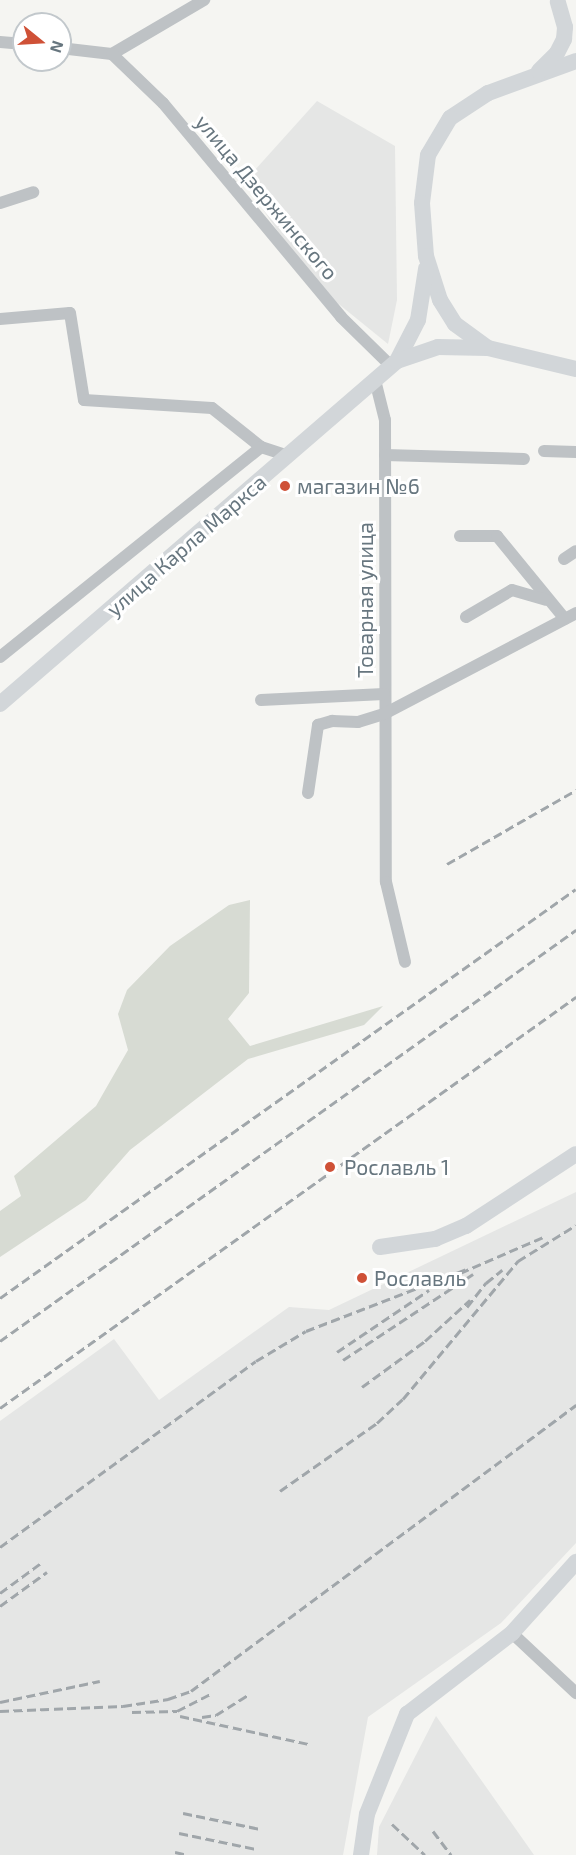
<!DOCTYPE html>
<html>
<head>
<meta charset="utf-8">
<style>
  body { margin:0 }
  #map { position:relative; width:576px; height:1855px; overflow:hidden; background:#f5f5f2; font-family:"Exo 2",sans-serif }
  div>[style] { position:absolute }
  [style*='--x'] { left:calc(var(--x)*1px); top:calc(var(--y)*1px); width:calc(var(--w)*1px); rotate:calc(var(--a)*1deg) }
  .built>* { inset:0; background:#e5e6e5 }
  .green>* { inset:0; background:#d7dbd3 }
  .street>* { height:12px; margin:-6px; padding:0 6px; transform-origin:6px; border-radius:6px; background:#bec2c5 }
  .secondary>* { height:16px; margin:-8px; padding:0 8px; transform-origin:8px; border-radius:8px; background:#d2d6d9 }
  .rail>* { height:3px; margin-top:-1.5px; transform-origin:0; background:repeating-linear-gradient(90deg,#a0a6aa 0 9px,transparent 0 13.5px) }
  .dots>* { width:16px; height:16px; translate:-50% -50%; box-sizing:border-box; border:3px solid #fff; border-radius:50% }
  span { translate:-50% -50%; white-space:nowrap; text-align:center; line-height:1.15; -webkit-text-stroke:6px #fff; paint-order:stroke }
  .street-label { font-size:21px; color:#67767f }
  .poi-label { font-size:21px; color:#67767f }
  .left { translate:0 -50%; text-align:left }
  .north { position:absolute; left:12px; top:12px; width:60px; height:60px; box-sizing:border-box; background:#fff; border:2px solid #c2c8cc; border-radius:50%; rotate:108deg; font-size:16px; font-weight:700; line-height:24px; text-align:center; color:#67767f }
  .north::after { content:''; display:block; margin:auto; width:21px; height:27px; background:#cf5137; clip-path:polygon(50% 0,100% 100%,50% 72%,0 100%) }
</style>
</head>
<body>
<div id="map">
  <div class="built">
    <i style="clip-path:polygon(317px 101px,395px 146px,397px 300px,388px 344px,335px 301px,301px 265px,244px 182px)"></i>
    <i style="clip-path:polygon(576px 1192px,576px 1543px,501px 1623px,368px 1717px,343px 1855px,0 1855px,0 1421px,114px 1339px,159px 1400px,289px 1307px,329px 1310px)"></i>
    <i style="clip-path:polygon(436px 1716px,534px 1855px,377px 1855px,379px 1827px)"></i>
  </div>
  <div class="green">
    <i style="clip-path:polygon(250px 900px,249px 993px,228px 1019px,250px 1046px,383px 1006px,364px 1025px,248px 1059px,130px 1150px,86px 1200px,0 1257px,0 1211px,21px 1196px,14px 1176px,96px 1106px,128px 1050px,118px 1014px,127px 990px,170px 946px,229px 905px)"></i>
  </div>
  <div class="street">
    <i style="--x:0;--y:42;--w:24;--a:5"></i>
    <i style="--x:60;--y:48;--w:52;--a:6.6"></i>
    <i style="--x:112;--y:54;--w:107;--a:-30.4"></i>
    <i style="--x:112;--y:54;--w:71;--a:43.9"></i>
    <i style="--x:163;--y:103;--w:278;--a:50.2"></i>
    <i style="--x:341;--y:317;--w:70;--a:44.4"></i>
    <i style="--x:0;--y:203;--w:35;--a:-18"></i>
    <i style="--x:0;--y:319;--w:70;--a:-4.9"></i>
    <i style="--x:70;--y:313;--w:88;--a:80.9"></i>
    <i style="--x:84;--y:400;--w:128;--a:3.6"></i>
    <i style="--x:212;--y:408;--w:63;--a:38.5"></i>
    <i style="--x:261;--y:447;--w:28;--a:18"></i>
    <i style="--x:375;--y:380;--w:41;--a:76"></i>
    <i style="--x:385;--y:420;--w:462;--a:89.9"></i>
    <i style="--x:386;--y:882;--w:82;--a:76.6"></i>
    <i style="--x:544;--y:451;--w:32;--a:2"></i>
    <i style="--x:385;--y:455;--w:139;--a:1.6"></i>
    <i style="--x:460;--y:536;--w:37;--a:0"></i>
    <i style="--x:497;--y:536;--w:107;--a:50.7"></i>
    <i style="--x:564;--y:559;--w:14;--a:-34"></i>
    <i style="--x:466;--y:617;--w:53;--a:-30.4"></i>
    <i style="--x:512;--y:590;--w:35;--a:16"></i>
    <i style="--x:0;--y:657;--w:335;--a:-38.8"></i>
    <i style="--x:261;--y:700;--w:123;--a:-2.8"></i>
    <i style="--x:308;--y:793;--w:69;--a:-81.6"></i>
    <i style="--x:318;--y:725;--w:15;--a:-16"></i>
    <i style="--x:332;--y:721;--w:26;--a:2"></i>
    <i style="--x:358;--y:722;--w:27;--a:-17"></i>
    <i style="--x:384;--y:714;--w:217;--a:-27.7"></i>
    <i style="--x:512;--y:1633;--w:88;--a:43.2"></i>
  </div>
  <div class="secondary">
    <i style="--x:576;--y:61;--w:94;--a:160"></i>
    <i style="--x:488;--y:93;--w:45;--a:146.7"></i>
    <i style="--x:450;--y:118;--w:43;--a:120.7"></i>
    <i style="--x:428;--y:155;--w:48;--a:97.1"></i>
    <i style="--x:422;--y:203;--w:53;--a:85.7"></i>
    <i style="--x:426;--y:256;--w:46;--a:72.3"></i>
    <i style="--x:440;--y:300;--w:28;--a:58"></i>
    <i style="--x:455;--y:324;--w:41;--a:36"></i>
    <i style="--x:488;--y:348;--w:90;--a:13.4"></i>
    <i style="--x:539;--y:71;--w:25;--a:-45"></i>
    <i style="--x:557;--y:53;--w:16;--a:-63"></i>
    <i style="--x:564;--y:39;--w:12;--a:-85"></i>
    <i style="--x:565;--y:27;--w:26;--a:-106"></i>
    <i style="--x:397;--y:361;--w:46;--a:-62.9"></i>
    <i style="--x:418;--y:320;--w:52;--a:-81.1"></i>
    <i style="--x:0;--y:704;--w:525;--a:-40.83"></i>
    <i style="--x:397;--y:361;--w:43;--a:-18.9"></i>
    <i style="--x:438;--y:347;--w:50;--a:1.1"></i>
    <i style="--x:380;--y:1247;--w:56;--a:-8.3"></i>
    <i style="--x:435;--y:1239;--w:34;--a:-23"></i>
    <i style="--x:466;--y:1226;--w:131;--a:-33.2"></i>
    <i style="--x:361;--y:1855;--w:41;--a:-81.7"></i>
    <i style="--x:367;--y:1814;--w:108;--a:-68.2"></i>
    <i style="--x:407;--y:1714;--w:133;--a:-37.6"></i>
    <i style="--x:512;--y:1633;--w:96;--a:-48"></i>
  </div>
  <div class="rail">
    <i style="--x:447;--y:864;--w:149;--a:-29.8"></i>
    <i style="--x:460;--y:1273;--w:90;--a:-23.4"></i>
    <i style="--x:0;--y:1298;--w:706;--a:-35.38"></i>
    <i style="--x:467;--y:1307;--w:31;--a:-52"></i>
    <i style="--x:486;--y:1283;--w:21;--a:-39"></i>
    <i style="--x:0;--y:1341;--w:708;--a:-35.51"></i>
    <i style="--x:337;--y:1352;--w:111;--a:-34"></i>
    <i style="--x:343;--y:1360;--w:156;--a:-33.5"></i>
    <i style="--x:362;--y:1387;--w:78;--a:-36.1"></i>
    <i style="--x:425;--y:1341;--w:61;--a:-42.3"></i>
    <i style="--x:0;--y:1408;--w:708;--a:-35.51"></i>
    <i style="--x:280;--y:1491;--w:118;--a:-35"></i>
    <i style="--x:377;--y:1423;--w:35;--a:-43"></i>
    <i style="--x:403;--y:1399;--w:180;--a:-50.2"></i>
    <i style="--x:518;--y:1261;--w:68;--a:-31.8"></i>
    <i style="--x:0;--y:1547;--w:316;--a:-36"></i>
    <i style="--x:256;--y:1361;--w:58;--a:-31"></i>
    <i style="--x:306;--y:1331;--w:173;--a:-21.1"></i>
    <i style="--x:0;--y:1593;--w:51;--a:-36.2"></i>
    <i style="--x:0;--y:1606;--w:58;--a:-35.9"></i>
    <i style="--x:0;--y:1702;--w:102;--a:-11.9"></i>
    <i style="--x:0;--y:1711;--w:123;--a:-2.3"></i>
    <i style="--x:123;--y:1706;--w:46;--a:-8.8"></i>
    <i style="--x:168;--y:1699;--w:24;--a:-19"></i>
    <i style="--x:191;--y:1691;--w:480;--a:-36.6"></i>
    <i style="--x:132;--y:1712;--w:45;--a:-1.3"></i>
    <i style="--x:177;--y:1711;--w:38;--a:-27"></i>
    <i style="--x:180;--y:1716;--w:131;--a:12.3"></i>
    <i style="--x:202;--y:1717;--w:14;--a:-8"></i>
    <i style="--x:216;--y:1715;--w:40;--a:-32"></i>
    <i style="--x:183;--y:1813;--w:79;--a:11.7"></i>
    <i style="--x:392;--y:1824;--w:45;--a:43.2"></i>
    <i style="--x:433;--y:1831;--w:30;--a:53"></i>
    <i style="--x:179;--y:1833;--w:79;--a:11.7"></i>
    <i style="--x:175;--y:1852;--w:13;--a:13"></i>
  </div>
  <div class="dots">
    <i style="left:285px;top:486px;background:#cf5137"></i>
    <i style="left:330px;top:1167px;background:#cf5137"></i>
    <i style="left:362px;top:1278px;background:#cf5137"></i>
  </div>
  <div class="street-label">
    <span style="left:267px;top:197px;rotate:50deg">улица Дзержинского</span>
    <span style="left:186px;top:545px;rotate:-41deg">улица Карла Маркса</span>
    <span style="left:365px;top:600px;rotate:-90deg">Товарная улица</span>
  </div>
  <div class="poi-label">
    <span class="left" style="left:297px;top:486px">магазин №6</span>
    <span class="left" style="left:344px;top:1167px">Рославль 1</span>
    <span class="left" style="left:374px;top:1278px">Рославль</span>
  </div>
  <div class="north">N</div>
</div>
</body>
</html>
